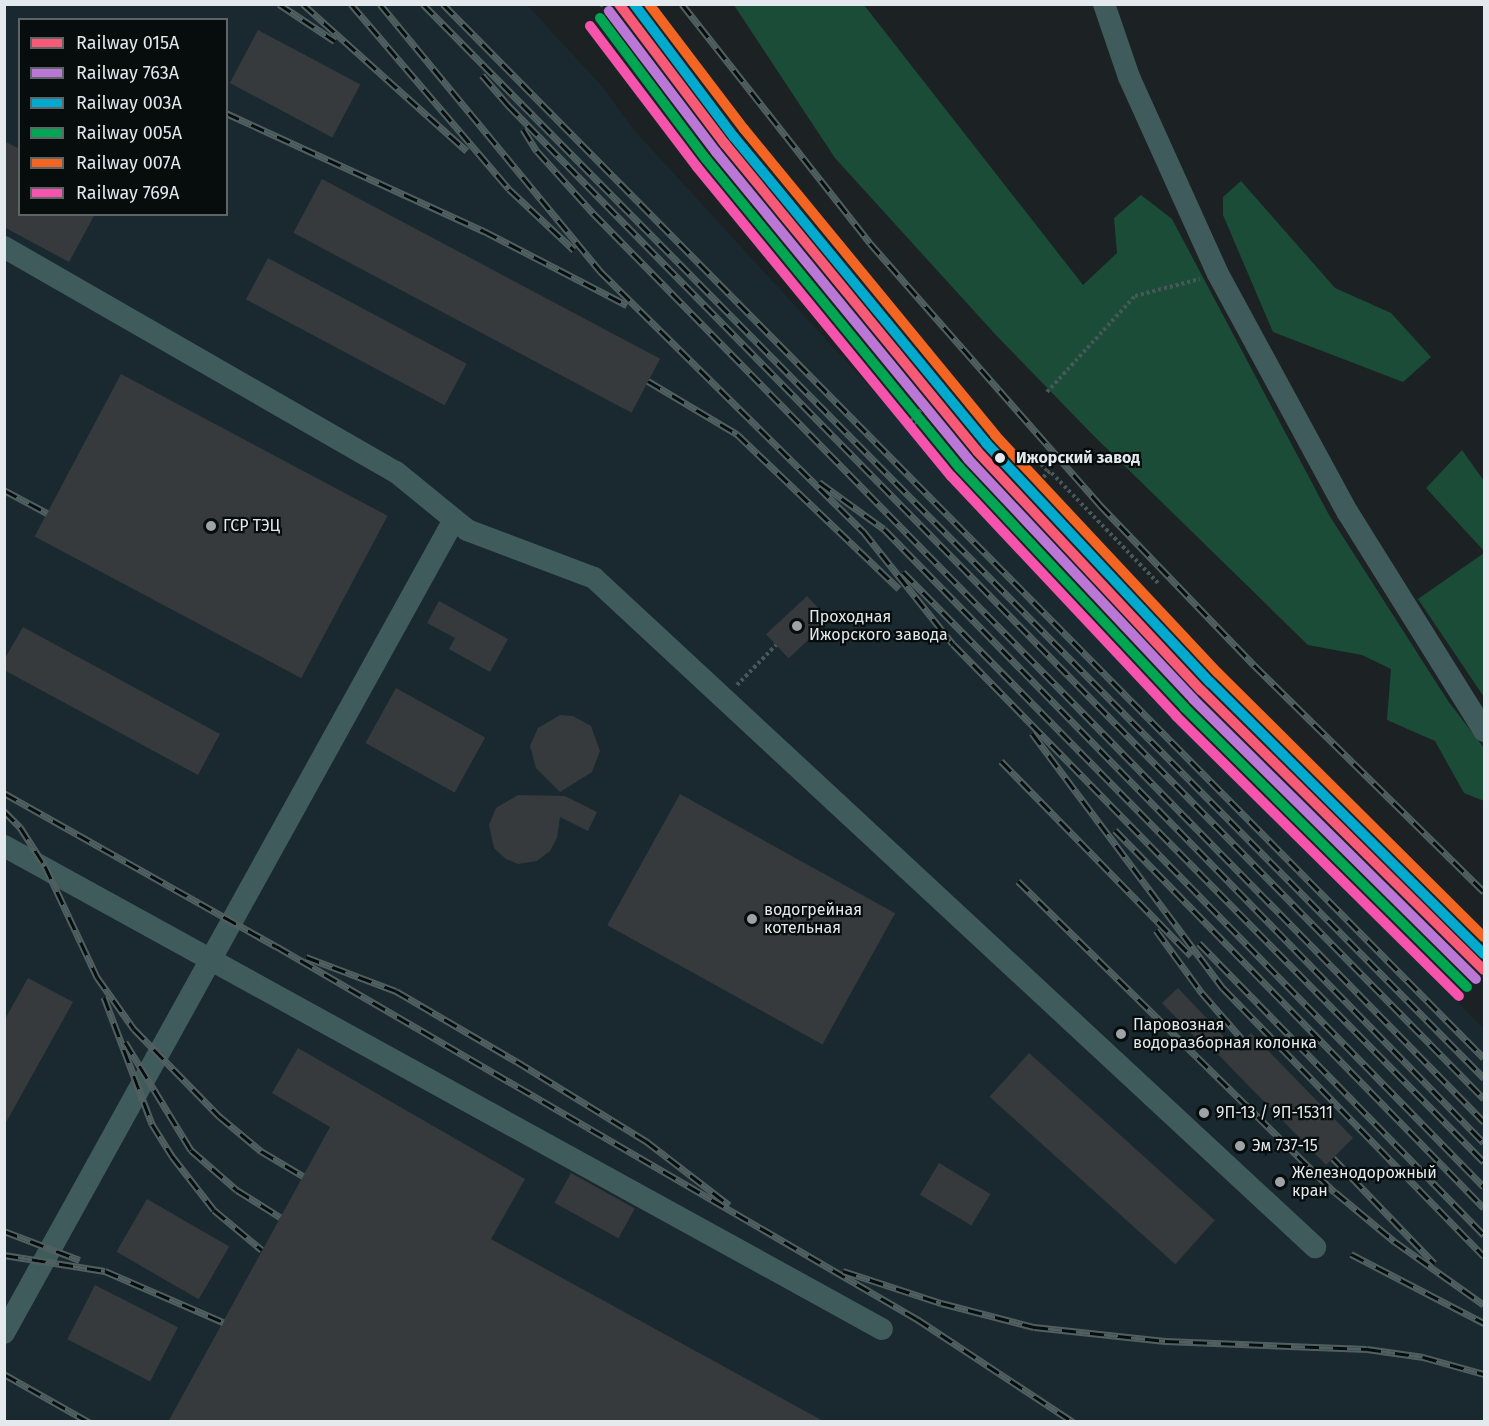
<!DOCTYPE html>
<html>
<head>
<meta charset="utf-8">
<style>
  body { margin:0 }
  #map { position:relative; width:1489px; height:1426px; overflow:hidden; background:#1c2224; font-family:"Fira Sans",sans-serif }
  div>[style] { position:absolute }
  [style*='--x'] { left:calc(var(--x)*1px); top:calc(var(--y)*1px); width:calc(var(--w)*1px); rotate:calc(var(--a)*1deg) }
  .built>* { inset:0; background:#19292f }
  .green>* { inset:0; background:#1b4c38 }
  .building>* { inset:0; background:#363a3c; transform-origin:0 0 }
  .path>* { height:4px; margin-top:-2px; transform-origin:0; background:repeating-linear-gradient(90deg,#465859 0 3px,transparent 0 6px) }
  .minor>* { height:22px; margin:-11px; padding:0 11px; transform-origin:11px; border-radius:11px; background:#405b5c }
  .rail>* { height:7px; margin-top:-3.5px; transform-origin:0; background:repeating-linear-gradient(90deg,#070c0d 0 14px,#506061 0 28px); box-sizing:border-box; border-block:2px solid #506061 }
  .rail-1>* { height:10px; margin:-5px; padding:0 5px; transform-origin:5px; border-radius:5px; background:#f75a77 }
  .rail-2>* { height:10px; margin:-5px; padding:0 5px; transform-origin:5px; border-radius:5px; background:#ba77d6 }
  .rail-3>* { height:10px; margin:-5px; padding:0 5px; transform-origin:5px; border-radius:5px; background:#00a9ce }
  .rail-4>* { height:10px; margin:-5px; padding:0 5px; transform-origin:5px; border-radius:5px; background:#00a651 }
  .rail-5>* { height:10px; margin:-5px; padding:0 5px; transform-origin:5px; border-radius:5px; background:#f26522 }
  .rail-6>* { height:10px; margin:-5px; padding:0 5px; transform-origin:5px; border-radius:5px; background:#f653ac }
  .dots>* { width:16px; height:16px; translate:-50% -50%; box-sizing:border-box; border:3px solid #070c0d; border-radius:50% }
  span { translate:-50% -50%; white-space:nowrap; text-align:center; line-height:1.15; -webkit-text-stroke:4.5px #070c0d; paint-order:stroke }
  .stop-label { font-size:16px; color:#e3e9ec; font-weight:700 }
  .left { translate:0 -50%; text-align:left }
  .poi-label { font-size:16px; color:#e3e9ec }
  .frame { position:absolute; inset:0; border:6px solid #e3e9ec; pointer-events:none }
  .legend { position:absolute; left:18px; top:18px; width:210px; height:198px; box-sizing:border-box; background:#070c0d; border:2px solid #5f6466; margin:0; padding:8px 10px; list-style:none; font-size:18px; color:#e3e9ec }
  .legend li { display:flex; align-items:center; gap:12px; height:30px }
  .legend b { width:30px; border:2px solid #5f6466 }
</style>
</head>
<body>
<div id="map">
  <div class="built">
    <i style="clip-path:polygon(evenodd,5px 5px,527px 5px,601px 85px,634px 130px,919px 441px,1484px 1029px,1484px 1421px,5px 1422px,5px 5px,20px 20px,226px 20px,226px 214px,20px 214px,20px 20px)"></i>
  </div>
  <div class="green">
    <i style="clip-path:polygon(734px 5px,864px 5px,1083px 285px,1117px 253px,1114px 218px,1141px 195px,1172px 219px,1329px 515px,1448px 701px,1484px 748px,1484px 801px,1464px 793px,1435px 741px,1387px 720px,1391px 669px,1362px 655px,1308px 645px,1093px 435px,995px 334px,835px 158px)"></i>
    <i style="clip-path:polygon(1241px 181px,1335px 288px,1391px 313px,1431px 357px,1403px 382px,1273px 332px,1223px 215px,1223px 197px)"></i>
    <i style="clip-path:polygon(1462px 450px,1484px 481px,1484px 551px,1426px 488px)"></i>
    <i style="clip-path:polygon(1484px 553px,1484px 697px,1418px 599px)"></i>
  </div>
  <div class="building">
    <i style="left:258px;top:30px;width:116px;height:60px;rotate:28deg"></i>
    <i style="clip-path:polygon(4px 141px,20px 149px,20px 214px,95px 214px,69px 262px,4px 227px)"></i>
    <i style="left:322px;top:179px;width:383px;height:61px;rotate:28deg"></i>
    <i style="left:268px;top:258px;width:225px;height:47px;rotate:28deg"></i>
    <i style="left:121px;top:374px;width:302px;height:184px;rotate:28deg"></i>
    <i style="left:807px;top:596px;width:33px;height:56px;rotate:47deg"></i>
    <i style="clip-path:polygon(439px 601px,508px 639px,490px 672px,449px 649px,455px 638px,427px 623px)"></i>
    <i style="clip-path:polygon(23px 627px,220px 734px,198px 775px,4px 670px,4px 660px)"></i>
    <i style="left:396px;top:688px;width:102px;height:63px;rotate:29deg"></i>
    <i style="clip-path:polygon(560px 715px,573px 716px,591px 726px,600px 751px,592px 772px,560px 792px,536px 768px,530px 746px,538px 728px)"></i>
    <i style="left:680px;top:794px;width:246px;height:150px;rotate:29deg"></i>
    <i style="clip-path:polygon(518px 795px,565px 796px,597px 812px,588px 831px,560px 817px,557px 838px,550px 851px,537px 861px,518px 864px,506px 859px,494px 848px,489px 825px,496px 808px)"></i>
    <i style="clip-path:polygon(28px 978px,73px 1002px,4px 1126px,4px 1021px)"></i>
    <i style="clip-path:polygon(1178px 988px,1235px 1048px,1251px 1033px,1353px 1138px,1326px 1165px,1205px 1041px,1202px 1044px,1162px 1003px)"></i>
    <i style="clip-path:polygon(298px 1048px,525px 1179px,491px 1239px,825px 1422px,168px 1422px,330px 1127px,272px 1093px)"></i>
    <i style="left:1029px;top:1053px;width:250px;height:59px;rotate:42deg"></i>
    <i style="left:939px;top:1163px;width:60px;height:37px;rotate:31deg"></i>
    <i style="left:571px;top:1173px;width:73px;height:34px;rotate:29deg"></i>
    <i style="left:147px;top:1199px;width:95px;height:61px;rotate:30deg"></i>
    <i style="left:95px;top:1285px;width:93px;height:61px;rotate:27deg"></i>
  </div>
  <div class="path">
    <i style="--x:601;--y:4;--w:188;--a:52.8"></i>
    <i style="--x:715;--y:154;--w:328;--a:50.2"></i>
    <i style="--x:925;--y:406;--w:18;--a:139"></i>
    <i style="--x:911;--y:418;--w:8;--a:45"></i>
    <i style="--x:1047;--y:392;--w:130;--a:-47.5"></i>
    <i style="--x:1135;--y:296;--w:67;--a:-14.7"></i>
    <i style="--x:1041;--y:464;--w:11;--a:45"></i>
    <i style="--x:1158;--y:583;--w:156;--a:-134"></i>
    <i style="--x:1050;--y:471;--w:13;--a:138"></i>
    <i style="--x:1040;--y:480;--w:328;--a:47.1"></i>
    <i style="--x:1263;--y:720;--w:296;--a:44.5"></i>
    <i style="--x:737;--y:685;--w:56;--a:-45.7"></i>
  </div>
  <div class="minor">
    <i style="--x:1104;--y:4;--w:77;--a:71.1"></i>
    <i style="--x:1129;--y:77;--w:216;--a:65.7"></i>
    <i style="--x:1218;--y:274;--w:272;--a:61.5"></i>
    <i style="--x:1348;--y:513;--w:257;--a:58"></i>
    <i style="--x:4;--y:247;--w:452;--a:29.9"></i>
    <i style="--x:396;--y:472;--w:92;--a:39.2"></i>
    <i style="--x:467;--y:530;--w:136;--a:20.7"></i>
    <i style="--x:594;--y:578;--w:984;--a:42.86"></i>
    <i style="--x:4;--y:846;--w:1002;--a:28.82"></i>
    <i style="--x:4;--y:1333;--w:929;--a:-61.04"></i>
  </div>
  <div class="rail">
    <i style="--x:279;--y:4;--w:67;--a:33.5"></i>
    <i style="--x:303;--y:4;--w:220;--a:41.9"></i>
    <i style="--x:351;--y:4;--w:243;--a:49.5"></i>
    <i style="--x:509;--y:189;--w:89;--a:43.2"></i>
    <i style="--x:380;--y:4;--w:346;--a:50.5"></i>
    <i style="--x:600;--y:271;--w:370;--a:44.7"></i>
    <i style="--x:863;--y:531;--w:144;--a:51.5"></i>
    <i style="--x:953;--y:644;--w:759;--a:45.64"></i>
    <i style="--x:423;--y:4;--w:1510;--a:45.35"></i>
    <i style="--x:443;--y:4;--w:1481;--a:45.36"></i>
    <i style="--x:682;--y:4;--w:304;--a:51.8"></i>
    <i style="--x:870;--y:243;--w:349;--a:48.7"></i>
    <i style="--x:1100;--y:505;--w:222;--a:46.1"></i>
    <i style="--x:1254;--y:665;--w:323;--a:44.6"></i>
    <i style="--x:482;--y:75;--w:40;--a:49"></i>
    <i style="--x:508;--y:105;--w:1393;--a:45.52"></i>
    <i style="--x:226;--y:113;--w:284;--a:24.6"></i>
    <i style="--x:484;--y:231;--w:161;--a:27.4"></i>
    <i style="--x:523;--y:129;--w:26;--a:58"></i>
    <i style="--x:537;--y:151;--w:84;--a:47.9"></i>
    <i style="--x:593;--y:213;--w:1273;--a:45.57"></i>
    <i style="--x:648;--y:381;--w:104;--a:30.8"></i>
    <i style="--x:737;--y:434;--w:224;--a:43.7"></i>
    <i style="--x:819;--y:482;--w:80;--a:35.9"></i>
    <i style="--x:884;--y:529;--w:858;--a:45.66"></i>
    <i style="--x:4;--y:490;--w:49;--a:28.1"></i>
    <i style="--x:903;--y:572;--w:828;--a:45.44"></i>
    <i style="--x:1032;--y:733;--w:319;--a:53.2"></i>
    <i style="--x:1223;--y:988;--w:374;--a:45.8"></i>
    <i style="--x:1001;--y:761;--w:272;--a:45.7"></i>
    <i style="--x:4;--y:793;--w:312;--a:29.4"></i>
    <i style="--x:276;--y:946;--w:742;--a:30.2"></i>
    <i style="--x:917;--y:1319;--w:187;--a:33.4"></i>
    <i style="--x:4;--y:811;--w:23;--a:45"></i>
    <i style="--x:20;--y:827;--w:46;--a:57.3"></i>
    <i style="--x:45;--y:866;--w:123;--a:64.9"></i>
    <i style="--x:97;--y:977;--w:64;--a:54.6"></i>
    <i style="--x:134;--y:1029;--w:122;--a:45.7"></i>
    <i style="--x:219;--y:1116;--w:55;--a:39.8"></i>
    <i style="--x:261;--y:1151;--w:49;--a:30.8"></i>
    <i style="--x:1115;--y:830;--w:528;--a:45.69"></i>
    <i style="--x:1018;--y:881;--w:444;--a:44.5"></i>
    <i style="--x:1335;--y:1192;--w:77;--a:39.7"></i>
    <i style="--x:1394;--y:1241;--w:110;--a:35.4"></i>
    <i style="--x:1156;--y:930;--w:78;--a:53.9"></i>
    <i style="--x:1202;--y:993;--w:62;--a:48.9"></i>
    <i style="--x:1199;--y:943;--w:408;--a:45.7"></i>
    <i style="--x:306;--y:957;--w:96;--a:20.7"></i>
    <i style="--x:396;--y:991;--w:139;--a:30.3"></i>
    <i style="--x:516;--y:1061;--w:153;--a:31.6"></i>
    <i style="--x:646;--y:1141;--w:105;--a:37.6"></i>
    <i style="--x:104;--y:997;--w:136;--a:69.3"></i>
    <i style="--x:152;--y:1124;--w:38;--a:58"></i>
    <i style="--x:172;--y:1156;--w:68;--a:52.1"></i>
    <i style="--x:214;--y:1210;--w:62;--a:39.8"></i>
    <i style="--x:125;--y:1042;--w:127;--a:58.6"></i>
    <i style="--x:191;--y:1150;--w:61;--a:41"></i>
    <i style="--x:237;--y:1190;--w:51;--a:32.1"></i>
    <i style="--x:1333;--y:1158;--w:146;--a:46.1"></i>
    <i style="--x:4;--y:1231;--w:81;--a:20.9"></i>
    <i style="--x:1351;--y:1254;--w:150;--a:27.4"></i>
    <i style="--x:4;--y:1255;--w:102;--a:9"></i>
    <i style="--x:105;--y:1271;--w:129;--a:23.4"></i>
    <i style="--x:843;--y:1271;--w:103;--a:18.1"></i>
    <i style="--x:941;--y:1303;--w:96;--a:14.5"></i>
    <i style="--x:1034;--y:1327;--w:132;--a:6.1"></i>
    <i style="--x:1165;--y:1341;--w:202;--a:2.3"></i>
    <i style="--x:1367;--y:1349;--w:57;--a:8.1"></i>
    <i style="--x:1423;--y:1357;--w:63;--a:15.6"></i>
    <i style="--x:4;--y:1374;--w:98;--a:29.5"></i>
  </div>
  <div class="rail-1">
    <i style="--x:619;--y:4;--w:176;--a:52.9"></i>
    <i style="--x:725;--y:144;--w:397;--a:50.6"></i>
    <i style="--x:977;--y:451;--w:328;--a:46.9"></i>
    <i style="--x:1201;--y:690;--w:398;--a:44.7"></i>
  </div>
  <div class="rail-2">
    <i style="--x:609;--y:11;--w:177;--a:52.8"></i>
    <i style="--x:716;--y:152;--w:397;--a:50.6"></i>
    <i style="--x:968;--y:459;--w:329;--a:46.8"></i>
    <i style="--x:1193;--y:699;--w:398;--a:44.7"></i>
  </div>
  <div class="rail-3">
    <i style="--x:634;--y:4;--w:166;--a:53.1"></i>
    <i style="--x:734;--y:137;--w:396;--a:50.5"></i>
    <i style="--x:986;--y:443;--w:328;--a:46.9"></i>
    <i style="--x:1210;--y:682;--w:386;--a:44.8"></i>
  </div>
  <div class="rail-4">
    <i style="--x:600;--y:18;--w:176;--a:53.1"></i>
    <i style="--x:706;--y:159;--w:399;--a:50.6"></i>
    <i style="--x:959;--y:467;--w:329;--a:46.8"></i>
    <i style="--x:1184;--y:707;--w:398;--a:44.7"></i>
  </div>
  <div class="rail-5">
    <i style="--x:649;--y:4;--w:157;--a:52.8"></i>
    <i style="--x:744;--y:129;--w:396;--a:50.6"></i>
    <i style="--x:995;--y:435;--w:326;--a:46.9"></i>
    <i style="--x:1218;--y:673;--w:375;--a:44.8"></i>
  </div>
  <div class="rail-6">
    <i style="--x:590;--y:26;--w:177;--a:52.8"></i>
    <i style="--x:697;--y:167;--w:400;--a:50.6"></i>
    <i style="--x:951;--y:476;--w:329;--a:46.8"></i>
    <i style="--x:1176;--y:716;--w:398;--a:44.7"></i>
  </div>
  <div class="dots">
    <i style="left:1000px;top:458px;background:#e3e9ec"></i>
    <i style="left:211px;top:526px;background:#9da3a6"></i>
    <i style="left:797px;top:626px;background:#9da3a6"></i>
    <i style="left:752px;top:919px;background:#9da3a6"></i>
    <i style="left:1121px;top:1034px;background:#9da3a6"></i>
    <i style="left:1204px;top:1113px;background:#9da3a6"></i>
    <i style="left:1240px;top:1146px;background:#9da3a6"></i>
    <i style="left:1280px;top:1182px;background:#9da3a6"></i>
  </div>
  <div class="stop-label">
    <span class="left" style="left:1016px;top:458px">Ижорский завод</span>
  </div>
  <div class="poi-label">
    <span class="left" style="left:223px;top:526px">ГСР ТЭЦ</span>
    <span class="left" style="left:809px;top:626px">Проходная<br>Ижорского завода</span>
    <span class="left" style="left:764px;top:919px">водогрейная<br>котельная</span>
    <span class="left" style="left:1133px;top:1034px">Паровозная<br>водоразборная колонка</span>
    <span class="left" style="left:1216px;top:1113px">9П-13 / 9П-15311</span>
    <span class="left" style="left:1252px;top:1146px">Эм 737-15</span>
    <span class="left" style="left:1292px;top:1182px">Железнодорожный<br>кран</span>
  </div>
  <div class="frame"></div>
  <ul class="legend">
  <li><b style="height:8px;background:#f75a77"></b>Railway 015А</li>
  <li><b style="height:8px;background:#ba77d6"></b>Railway 763А</li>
  <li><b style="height:8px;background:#00a9ce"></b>Railway 003А</li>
  <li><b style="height:8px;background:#00a651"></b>Railway 005А</li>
  <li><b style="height:8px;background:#f26522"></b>Railway 007А</li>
  <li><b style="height:8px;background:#f653ac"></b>Railway 769А</li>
  </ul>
</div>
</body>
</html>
